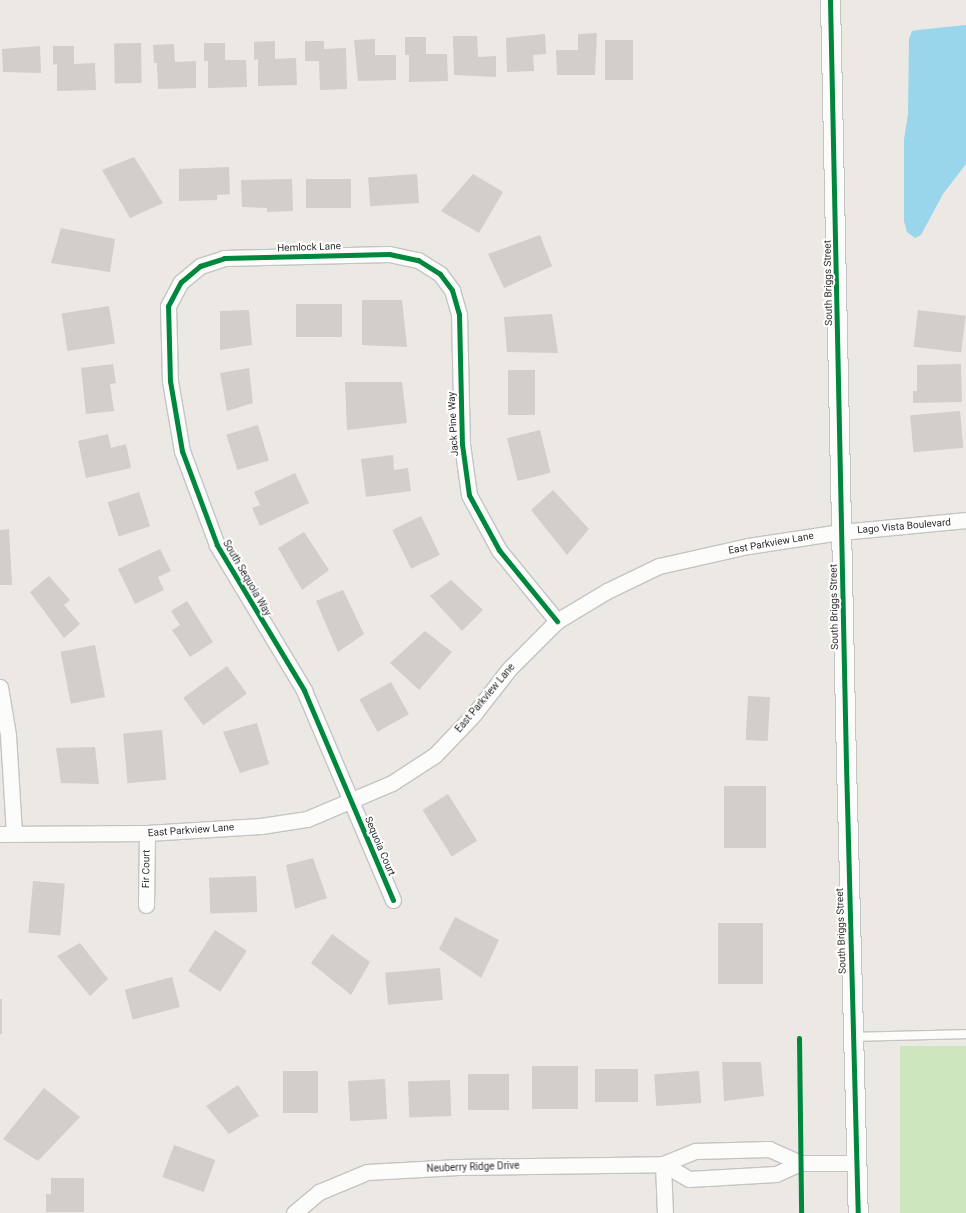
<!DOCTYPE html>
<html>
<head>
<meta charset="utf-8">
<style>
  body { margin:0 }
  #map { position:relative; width:966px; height:1213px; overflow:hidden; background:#ece8e4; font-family:Roboto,sans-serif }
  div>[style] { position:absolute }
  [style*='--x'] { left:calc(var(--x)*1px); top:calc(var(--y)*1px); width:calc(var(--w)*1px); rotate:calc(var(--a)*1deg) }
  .green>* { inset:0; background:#cee6be; transform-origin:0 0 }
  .water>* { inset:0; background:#99d6ec }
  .building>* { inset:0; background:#d1cecb; transform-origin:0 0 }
  .roads { filter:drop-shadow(1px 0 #c5c4c5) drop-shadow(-1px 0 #c5c4c5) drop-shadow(0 1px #c5c4c5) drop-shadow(0 -1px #c5c4c5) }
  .service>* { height:8px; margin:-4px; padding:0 4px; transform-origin:4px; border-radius:4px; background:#fcfcfb }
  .minor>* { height:15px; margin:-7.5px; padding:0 7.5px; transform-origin:7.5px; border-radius:7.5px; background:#fcfcfb }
  .tertiary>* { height:19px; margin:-9.5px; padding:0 9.5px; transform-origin:9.5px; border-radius:9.5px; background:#fcfcfb }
  .cycleway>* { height:5px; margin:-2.5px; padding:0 2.5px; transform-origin:2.5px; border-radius:2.5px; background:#00873e }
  span { translate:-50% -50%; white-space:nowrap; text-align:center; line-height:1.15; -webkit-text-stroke:4px #fff; paint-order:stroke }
  .street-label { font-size:10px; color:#2e2e2e }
</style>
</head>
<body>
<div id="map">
  <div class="green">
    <i style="left:966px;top:1046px;width:167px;height:66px;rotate:90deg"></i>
  </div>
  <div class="water">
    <i style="clip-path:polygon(966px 25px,966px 164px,943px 194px,921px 235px,915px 238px,907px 232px,904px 221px,904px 139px,908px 114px,909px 39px,912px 31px,917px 30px)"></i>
  </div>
  <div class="building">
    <i style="clip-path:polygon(597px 33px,595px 75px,557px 75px,556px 50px,578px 50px,578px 34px)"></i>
    <i style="clip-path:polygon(545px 34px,546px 54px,533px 55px,534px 71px,507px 72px,506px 38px)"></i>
    <i style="clip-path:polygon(453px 36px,477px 36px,478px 57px,496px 56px,496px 77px,454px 75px)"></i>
    <i style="clip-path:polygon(405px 37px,426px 37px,426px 54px,447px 54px,448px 81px,409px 82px,409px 55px,405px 55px)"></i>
    <i style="clip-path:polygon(375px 39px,375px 55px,396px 55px,396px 80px,358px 81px,354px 40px)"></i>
    <i style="left:633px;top:40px;width:40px;height:28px;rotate:90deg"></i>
    <i style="clip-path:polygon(275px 41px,275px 59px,296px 58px,297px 85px,258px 86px,258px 59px,254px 60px,254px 42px)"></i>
    <i style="clip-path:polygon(305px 41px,324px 41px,324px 49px,346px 48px,347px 89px,320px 90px,319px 61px,305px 61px)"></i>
    <i style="left:141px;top:43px;width:40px;height:27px;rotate:89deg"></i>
    <i style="clip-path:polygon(204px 43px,225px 43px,225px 60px,246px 60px,247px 87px,208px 88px,208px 61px,204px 61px)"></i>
    <i style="clip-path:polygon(174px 44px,175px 62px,196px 61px,196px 88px,158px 89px,157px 63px,154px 63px,153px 45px)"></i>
    <i style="clip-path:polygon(40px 46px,41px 73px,3px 72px,2px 49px)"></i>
    <i style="clip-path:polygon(53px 46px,74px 46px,74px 64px,95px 63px,96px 90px,57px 91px,57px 64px,53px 65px)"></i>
    <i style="clip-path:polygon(134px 157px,163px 203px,130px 218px,102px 170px)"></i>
    <i style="clip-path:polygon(229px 167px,230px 194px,217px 195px,217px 200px,179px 201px,179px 169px)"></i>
    <i style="left:417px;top:174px;width:29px;height:49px;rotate:86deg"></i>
    <i style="clip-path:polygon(473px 174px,503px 192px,479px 233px,441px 211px)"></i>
    <i style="clip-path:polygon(292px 179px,293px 211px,267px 212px,267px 208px,242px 207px,241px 180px)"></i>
    <i style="left:306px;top:179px;width:45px;height:29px"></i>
    <i style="clip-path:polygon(61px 228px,115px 239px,110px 272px,51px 263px)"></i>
    <i style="clip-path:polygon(540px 235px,552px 266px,504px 288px,488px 254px)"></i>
    <i style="clip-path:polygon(362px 300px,402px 300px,407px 347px,362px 345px)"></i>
    <i style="left:296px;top:304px;width:46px;height:33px"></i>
    <i style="left:109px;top:306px;width:38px;height:48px;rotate:81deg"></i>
    <i style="clip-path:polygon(249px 310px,252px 345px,220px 350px,220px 311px)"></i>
    <i style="left:918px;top:310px;width:48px;height:37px;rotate:7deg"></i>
    <i style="clip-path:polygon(552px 314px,558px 353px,507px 352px,504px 317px)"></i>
    <i style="clip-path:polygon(113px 364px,116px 383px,110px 384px,114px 411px,86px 414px,81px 368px)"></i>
    <i style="clip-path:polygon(961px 364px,962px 402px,913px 403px,913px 391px,917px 391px,917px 365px)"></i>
    <i style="clip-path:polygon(249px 368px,253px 403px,227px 411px,220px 373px)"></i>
    <i style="left:508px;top:370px;width:27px;height:45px"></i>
    <i style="clip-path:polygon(345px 382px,402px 382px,407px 423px,347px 430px)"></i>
    <i style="left:960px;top:411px;width:37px;height:50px;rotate:85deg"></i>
    <i style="left:258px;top:425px;width:37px;height:33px;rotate:73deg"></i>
    <i style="left:540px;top:430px;width:44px;height:34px;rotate:76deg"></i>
    <i style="clip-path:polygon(108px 434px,111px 448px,126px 444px,131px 468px,86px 478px,78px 441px)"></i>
    <i style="clip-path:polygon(393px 455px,394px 470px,408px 468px,411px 491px,366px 497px,361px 459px)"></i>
    <i style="clip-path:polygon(295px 473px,309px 503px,260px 526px,252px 508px,260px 505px,254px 492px)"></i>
    <i style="clip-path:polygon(553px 490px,589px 529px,567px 555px,531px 510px)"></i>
    <i style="left:139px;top:492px;width:36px;height:33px;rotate:72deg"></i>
    <i style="left:421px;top:516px;width:43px;height:32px;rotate:64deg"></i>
    <i style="clip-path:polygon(9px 529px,12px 585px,0 585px,0 530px)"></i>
    <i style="clip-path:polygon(304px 532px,329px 570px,302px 590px,278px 548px)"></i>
    <i style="clip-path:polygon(160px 549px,171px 571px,158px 577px,164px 590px,135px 604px,118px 569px)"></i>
    <i style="clip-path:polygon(49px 576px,70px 600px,64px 605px,80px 624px,64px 638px,30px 592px)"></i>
    <i style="clip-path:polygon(451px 580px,483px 610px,462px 631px,430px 596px)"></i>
    <i style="clip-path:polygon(343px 590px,364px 634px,338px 652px,316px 601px)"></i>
    <i style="clip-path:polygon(187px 601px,213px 642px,190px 657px,172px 630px,180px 625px,171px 611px)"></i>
    <i style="clip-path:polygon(425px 631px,452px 652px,419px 690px,390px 663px)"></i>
    <i style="left:95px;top:645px;width:53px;height:35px;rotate:79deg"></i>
    <i style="left:227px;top:666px;width:34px;height:54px;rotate:54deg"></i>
    <i style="left:391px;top:682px;width:37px;height:36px;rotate:61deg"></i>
    <i style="left:748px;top:696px;width:22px;height:44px;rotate:3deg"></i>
    <i style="clip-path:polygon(257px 723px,269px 764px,240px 773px,223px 732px)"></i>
    <i style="left:162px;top:730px;width:50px;height:39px;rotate:85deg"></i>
    <i style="clip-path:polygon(95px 747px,99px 784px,61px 783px,56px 748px)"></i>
    <i style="left:724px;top:786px;width:42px;height:62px"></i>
    <i style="left:448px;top:794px;width:55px;height:30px;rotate:58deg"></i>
    <i style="clip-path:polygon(313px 858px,327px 898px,295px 909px,286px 865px)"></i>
    <i style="left:256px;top:876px;width:36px;height:47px;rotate:88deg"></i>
    <i style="left:33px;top:881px;width:32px;height:52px;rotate:5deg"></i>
    <i style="clip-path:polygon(455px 917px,499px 940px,481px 978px,439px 949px)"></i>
    <i style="left:718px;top:923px;width:45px;height:61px"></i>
    <i style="left:215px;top:930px;width:38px;height:49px;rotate:33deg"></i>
    <i style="clip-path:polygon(332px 934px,370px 962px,351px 995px,311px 963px)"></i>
    <i style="clip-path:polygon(80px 943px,108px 979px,90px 996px,57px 956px)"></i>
    <i style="left:440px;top:968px;width:32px;height:55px;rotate:85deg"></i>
    <i style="left:172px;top:977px;width:31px;height:49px;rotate:75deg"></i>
    <i style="left:0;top:999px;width:2px;height:35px"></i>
    <i style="clip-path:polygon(722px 1062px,761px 1062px,764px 1096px,724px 1101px)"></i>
    <i style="left:532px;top:1066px;width:46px;height:43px"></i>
    <i style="left:595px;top:1069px;width:43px;height:33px"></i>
    <i style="left:283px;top:1071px;width:35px;height:42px"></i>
    <i style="left:699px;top:1071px;width:32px;height:45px;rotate:86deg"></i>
    <i style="left:468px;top:1074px;width:41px;height:36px"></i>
    <i style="left:385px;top:1079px;width:40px;height:37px;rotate:87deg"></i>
    <i style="left:450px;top:1080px;width:36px;height:42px;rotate:88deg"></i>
    <i style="clip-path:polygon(238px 1085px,259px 1116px,229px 1134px,206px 1106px)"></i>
    <i style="clip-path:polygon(44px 1088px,80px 1117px,38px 1161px,3px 1139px)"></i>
    <i style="left:174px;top:1145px;width:44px;height:34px;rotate:20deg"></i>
    <i style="clip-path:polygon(51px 1178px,84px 1178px,84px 1212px,46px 1212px,46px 1194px,51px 1194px)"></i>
  </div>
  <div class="roads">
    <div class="service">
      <i style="--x:853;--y:1037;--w:113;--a:-1.5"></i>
    </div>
    <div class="minor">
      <i style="--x:0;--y:687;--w:49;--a:80.5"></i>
      <i style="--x:8;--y:735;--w:99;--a:86.5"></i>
      <i style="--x:0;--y:834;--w:147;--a:-0.4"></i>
      <i style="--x:147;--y:833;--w:114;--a:-3.5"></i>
      <i style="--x:261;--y:826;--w:47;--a:-8.7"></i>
      <i style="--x:307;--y:819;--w:92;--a:-23"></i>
      <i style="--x:392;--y:783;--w:51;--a:-33.1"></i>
      <i style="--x:435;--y:755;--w:57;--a:-46.4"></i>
      <i style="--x:474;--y:714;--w:57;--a:-52.1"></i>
      <i style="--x:509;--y:669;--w:68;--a:-45"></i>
      <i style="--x:557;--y:621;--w:58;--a:-31"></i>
      <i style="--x:607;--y:591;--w:58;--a:-25.7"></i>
      <i style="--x:659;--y:566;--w:91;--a:-12.7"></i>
      <i style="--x:748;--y:546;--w:94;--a:-8.6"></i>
      <i style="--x:841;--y:532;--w:126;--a:-5.5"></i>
      <i style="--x:393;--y:900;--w:228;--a:-113"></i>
      <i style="--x:304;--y:690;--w:169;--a:-121"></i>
      <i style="--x:217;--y:545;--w:100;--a:-110.4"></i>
      <i style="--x:182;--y:451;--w:71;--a:-99.7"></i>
      <i style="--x:170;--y:381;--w:75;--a:-91.5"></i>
      <i style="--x:168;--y:306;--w:27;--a:-62"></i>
      <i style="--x:181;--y:282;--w:25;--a:-40"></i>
      <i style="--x:200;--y:266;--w:25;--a:-18"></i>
      <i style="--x:224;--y:258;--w:165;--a:-1.4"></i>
      <i style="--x:389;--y:254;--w:30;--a:12"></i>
      <i style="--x:418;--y:260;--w:26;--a:32"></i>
      <i style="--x:440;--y:274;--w:20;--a:53"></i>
      <i style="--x:452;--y:290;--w:25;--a:74"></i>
      <i style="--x:459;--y:314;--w:130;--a:88.7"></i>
      <i style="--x:462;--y:444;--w:51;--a:82.2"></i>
      <i style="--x:469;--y:495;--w:63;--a:61.4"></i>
      <i style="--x:499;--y:550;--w:92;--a:50.8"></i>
      <i style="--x:146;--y:905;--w:72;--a:-89.2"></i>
      <i style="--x:663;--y:1164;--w:30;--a:30"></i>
      <i style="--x:689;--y:1179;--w:87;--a:-3.3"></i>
      <i style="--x:776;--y:1174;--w:27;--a:-24"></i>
      <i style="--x:663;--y:1164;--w:49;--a:87.7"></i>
      <i style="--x:294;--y:1213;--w:33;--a:-40"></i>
      <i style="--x:319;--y:1192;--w:52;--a:-22.6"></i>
      <i style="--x:367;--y:1172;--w:91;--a:-3.1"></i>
      <i style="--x:458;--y:1167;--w:205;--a:-0.8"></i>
      <i style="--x:663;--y:1164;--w:35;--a:-22"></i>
      <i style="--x:695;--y:1151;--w:74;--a:-1.5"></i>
      <i style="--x:769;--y:1149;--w:35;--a:24"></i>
      <i style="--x:801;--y:1163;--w:57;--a:0"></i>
    </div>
    <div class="tertiary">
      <i style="--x:830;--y:0;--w:764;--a:88.8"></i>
      <i style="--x:846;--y:764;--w:449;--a:88.5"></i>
    </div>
  </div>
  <div class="cycleway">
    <i style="--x:830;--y:0;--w:764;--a:88.8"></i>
    <i style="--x:846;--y:764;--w:449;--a:88.5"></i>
    <i style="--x:393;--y:900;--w:228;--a:-113"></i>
    <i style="--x:304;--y:690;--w:169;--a:-121"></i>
    <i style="--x:217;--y:545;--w:100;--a:-110.4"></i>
    <i style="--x:182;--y:451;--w:71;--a:-99.7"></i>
    <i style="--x:170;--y:381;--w:75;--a:-91.5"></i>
    <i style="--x:168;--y:306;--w:27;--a:-62"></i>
    <i style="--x:181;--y:282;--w:25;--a:-40"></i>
    <i style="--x:200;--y:266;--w:25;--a:-18"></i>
    <i style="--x:224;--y:258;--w:165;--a:-1.4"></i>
    <i style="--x:389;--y:254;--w:30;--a:12"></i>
    <i style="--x:418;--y:260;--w:26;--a:32"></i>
    <i style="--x:440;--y:274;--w:20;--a:53"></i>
    <i style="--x:452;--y:290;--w:25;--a:74"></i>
    <i style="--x:459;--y:314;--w:130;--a:88.7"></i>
    <i style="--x:462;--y:444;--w:51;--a:82.2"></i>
    <i style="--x:469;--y:495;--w:63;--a:61.4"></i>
    <i style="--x:499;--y:550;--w:92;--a:50.8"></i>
    <i style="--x:799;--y:1038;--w:175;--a:89.3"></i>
  </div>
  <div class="street-label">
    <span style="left:309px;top:247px;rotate:-2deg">Hemlock Lane</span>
    <span style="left:828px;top:283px;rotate:-91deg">South Briggs Street</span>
    <span style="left:453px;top:424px;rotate:-93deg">Jack Pine Way</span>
    <span style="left:904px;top:526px;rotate:-5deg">Lago Vista Boulevard</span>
    <span style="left:771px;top:543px;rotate:-10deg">East Parkview Lane</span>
    <span style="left:247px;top:578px;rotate:60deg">South Sequoia Way</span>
    <span style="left:834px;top:607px;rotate:-91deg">South Briggs Street</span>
    <span style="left:485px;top:698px;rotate:-50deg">East Parkview Lane</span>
    <span style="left:191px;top:830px;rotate:-4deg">East Parkview Lane</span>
    <span style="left:380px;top:846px;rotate:67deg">Sequoia Court</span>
    <span style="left:146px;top:869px;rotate:-89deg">Fir Court</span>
    <span style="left:841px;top:931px;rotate:-92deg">South Briggs Street</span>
    <span style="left:473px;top:1167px;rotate:-2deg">Neuberry Ridge Drive</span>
  </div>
</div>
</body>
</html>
